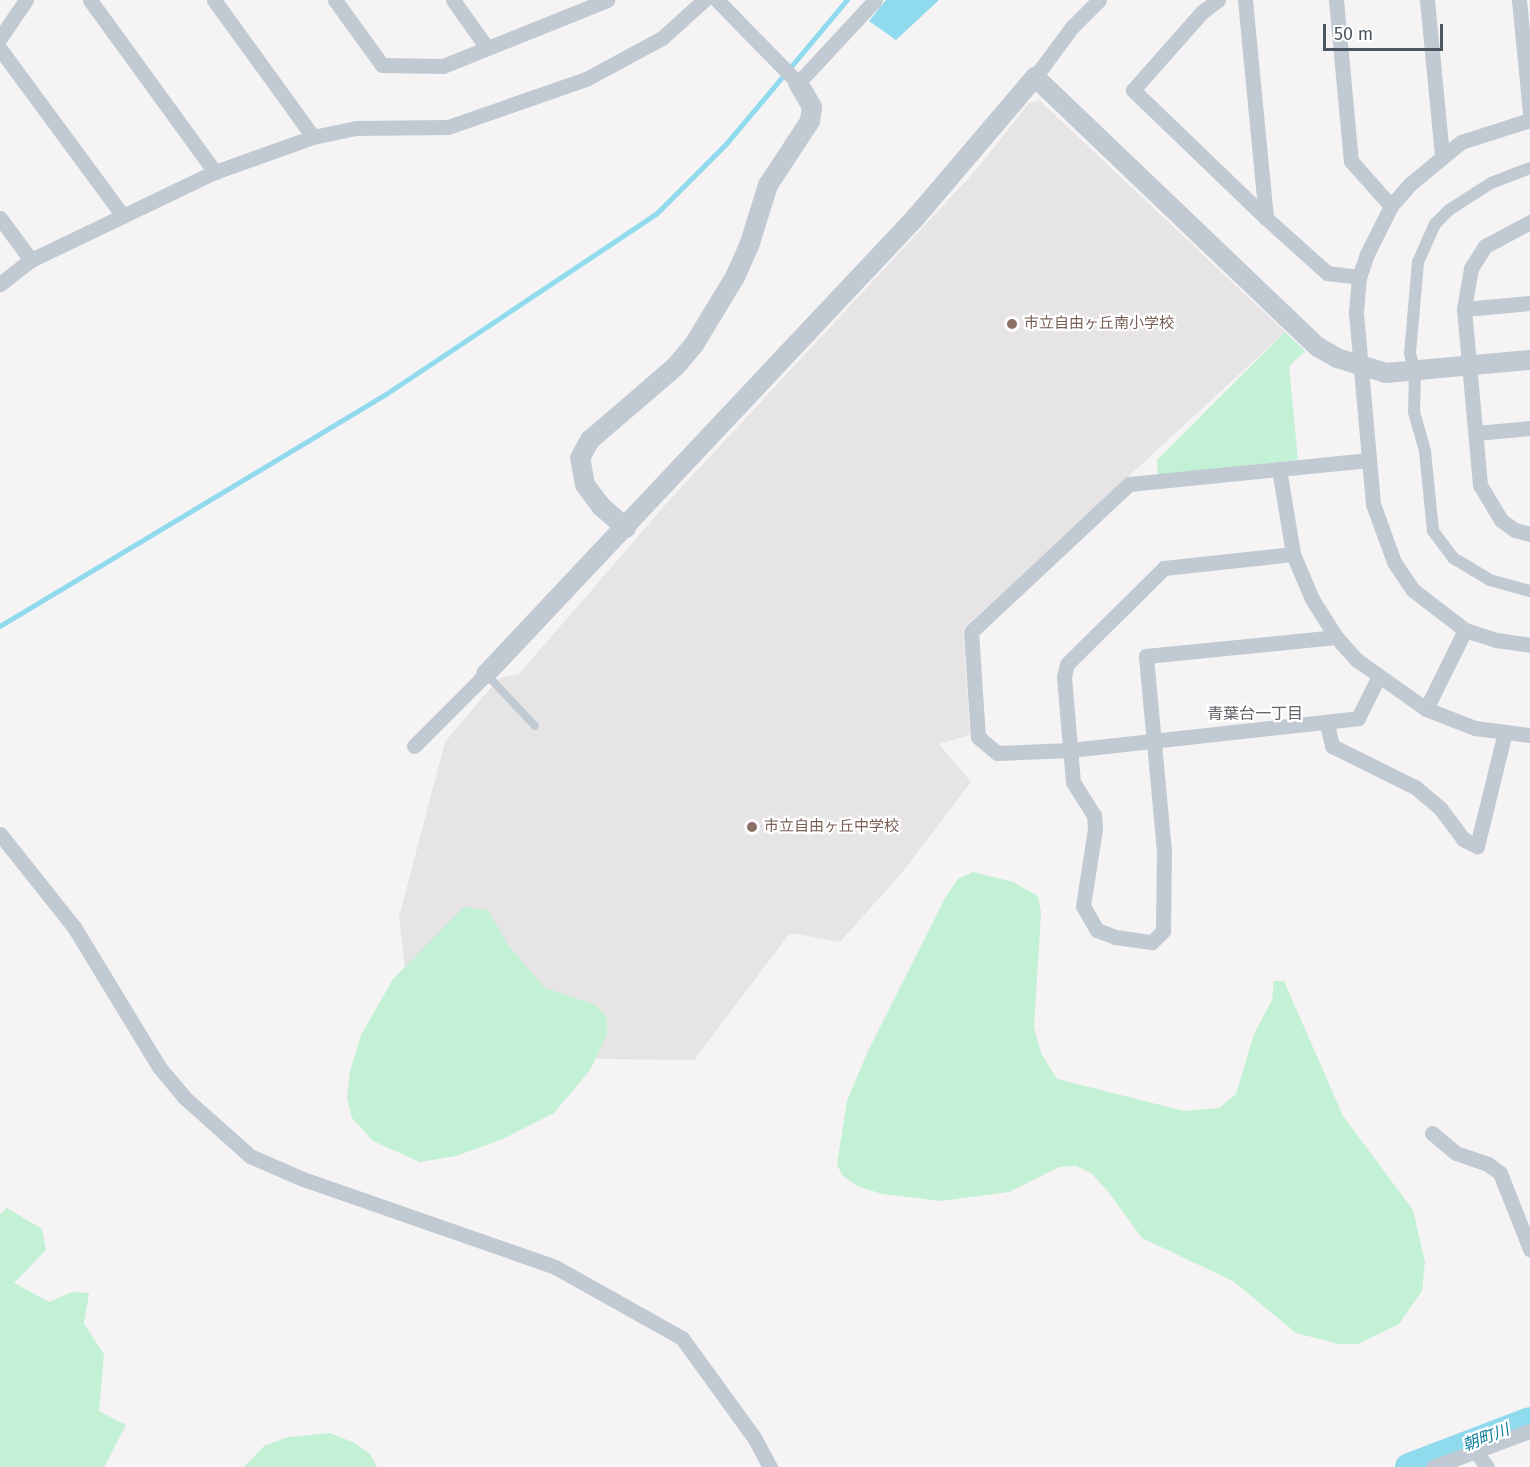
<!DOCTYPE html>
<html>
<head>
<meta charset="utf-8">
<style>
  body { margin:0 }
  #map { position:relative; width:1530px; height:1467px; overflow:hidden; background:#f5f3f3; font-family:"Fira Sans","Noto Sans JP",sans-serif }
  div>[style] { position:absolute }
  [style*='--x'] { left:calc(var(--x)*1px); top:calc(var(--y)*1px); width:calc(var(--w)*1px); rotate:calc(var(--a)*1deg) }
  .education>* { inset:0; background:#e6e4e5 }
  .green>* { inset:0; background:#c3f1d5 }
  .water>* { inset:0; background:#90daee }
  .stream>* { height:4.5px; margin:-2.25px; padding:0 2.25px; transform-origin:2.25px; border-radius:2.25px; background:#90daee }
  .river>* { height:28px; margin:-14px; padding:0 14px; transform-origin:14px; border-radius:14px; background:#90daee }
  .service>* { height:8px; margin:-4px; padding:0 4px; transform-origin:4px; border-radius:4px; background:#c1cad2 }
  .pedestrian>* { height:12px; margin:-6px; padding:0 6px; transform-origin:6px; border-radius:6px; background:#c1cad2 }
  .minor>* { height:15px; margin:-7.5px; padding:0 7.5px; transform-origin:7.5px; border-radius:7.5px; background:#c1cad2 }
  .tertiary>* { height:20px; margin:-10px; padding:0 10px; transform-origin:10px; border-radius:10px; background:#c1cad2 }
  .dots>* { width:16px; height:16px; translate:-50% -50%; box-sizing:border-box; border:3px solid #fff; border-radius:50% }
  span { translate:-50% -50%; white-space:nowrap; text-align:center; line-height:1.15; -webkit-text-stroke:4.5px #fff; paint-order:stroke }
  .education-label { font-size:15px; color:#785e54 }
  .left { translate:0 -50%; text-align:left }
  .neighbourhood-label { font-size:16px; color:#5f6368 }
  .water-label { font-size:16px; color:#0c7c9b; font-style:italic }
  .scale { position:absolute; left:1323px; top:24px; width:120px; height:27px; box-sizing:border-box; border:3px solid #4a5661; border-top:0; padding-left:8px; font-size:18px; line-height:21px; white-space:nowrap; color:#4a5661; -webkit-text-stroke:4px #fff; paint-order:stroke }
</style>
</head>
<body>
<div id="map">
  <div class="education">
    <i style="clip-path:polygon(1039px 100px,1285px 332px,963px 629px,970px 735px,939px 744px,971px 782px,900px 875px,840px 942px,790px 933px,694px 1060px,530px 1058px,410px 1010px,399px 917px,445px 742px,499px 678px,519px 674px,666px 504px,977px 169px,1029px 103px)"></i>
  </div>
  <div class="green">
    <i style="clip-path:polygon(1285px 332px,1305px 351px,1289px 366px,1298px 460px,1158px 475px,1157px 460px)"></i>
    <i style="clip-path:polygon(973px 872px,1013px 882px,1038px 896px,1041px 912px,1034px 1027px,1041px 1053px,1057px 1079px,1184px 1111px,1219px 1108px,1236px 1094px,1254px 1034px,1272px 1000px,1274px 981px,1284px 981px,1343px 1116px,1413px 1210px,1425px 1262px,1422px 1291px,1399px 1324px,1358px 1344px,1339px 1344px,1296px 1333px,1233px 1281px,1142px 1238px,1107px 1190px,1091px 1173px,1076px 1166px,1059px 1167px,1009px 1192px,941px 1201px,882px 1194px,857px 1186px,842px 1175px,837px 1164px,847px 1101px,868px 1051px,945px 898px,958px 879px)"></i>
    <i style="clip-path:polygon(464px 907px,488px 910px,508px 945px,545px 988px,595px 1005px,607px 1018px,607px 1035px,590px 1070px,554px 1113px,503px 1139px,456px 1156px,420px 1162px,373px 1141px,352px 1118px,347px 1098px,350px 1071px,361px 1035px,393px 979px)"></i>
    <i style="clip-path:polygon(7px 1208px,42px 1229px,46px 1250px,14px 1283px,49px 1302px,72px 1292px,89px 1293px,84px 1324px,104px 1354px,99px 1411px,126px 1425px,104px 1467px,0 1467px,0 1214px)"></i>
    <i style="clip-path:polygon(330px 1433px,355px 1443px,370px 1454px,377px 1467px,244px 1467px,264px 1446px,288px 1437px)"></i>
  </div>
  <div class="water">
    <i style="clip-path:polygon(886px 0,939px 0,896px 40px,869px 21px)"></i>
  </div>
  <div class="stream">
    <i style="--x:0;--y:626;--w:450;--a:-31"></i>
    <i style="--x:386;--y:394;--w:324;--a:-33.7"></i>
    <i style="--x:656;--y:214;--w:99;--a:-45"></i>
    <i style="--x:726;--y:144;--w:188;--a:-50"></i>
  </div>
  <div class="river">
    <i style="--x:1409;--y:1467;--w:129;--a:-20.8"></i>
  </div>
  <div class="service">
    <i style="--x:487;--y:675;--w:70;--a:46.7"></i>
  </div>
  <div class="pedestrian">
    <i style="--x:1530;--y:168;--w:42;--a:159"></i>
    <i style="--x:1491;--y:183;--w:50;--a:147.3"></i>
    <i style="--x:1449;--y:210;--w:20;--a:135"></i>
    <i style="--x:1435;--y:224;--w:42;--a:114.1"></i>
    <i style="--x:1418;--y:262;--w:92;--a:95"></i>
    <i style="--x:1410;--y:354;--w:19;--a:74"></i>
    <i style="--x:1415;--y:372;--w:40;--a:91.4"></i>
    <i style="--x:1414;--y:412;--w:41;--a:74.2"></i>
    <i style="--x:1425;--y:451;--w:80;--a:84.3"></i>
    <i style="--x:1433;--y:531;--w:34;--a:53"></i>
    <i style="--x:1453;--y:558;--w:20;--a:30"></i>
    <i style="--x:1470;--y:568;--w:23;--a:31"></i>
    <i style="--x:1490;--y:580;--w:41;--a:15.4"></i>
  </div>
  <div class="minor">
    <i style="--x:90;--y:0;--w:213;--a:54"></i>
    <i style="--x:214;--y:0;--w:169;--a:54.1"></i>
    <i style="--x:335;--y:0;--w:80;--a:54.1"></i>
    <i style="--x:382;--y:65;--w:61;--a:0.9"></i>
    <i style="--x:443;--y:66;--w:177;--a:-21.9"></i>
    <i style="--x:453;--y:0;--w:59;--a:54.7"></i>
    <i style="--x:717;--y:0;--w:116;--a:45.7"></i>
    <i style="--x:798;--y:83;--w:113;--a:-47.1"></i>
    <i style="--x:1218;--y:0;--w:20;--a:143"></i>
    <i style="--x:1202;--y:12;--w:104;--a:131.5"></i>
    <i style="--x:1133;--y:90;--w:185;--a:43.9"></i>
    <i style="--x:1245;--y:0;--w:219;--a:84.5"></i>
    <i style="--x:1266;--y:218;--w:82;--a:42"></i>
    <i style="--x:1327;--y:273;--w:32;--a:7"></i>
    <i style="--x:1336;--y:0;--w:162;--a:84.7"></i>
    <i style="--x:1351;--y:161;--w:60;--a:48.4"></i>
    <i style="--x:1427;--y:0;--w:157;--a:84.5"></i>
    <i style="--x:1519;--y:0;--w:113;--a:84.4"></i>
    <i style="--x:0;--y:38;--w:46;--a:-55.6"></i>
    <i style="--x:0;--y:49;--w:207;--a:53.6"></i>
    <i style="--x:1035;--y:77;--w:62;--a:-53.5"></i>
    <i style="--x:1072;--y:27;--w:38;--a:-45"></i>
    <i style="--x:1530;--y:120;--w:72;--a:162.3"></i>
    <i style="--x:1461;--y:142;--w:66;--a:140.5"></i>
    <i style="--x:1410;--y:184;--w:29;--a:131"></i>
    <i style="--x:1391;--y:206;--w:54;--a:116.6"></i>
    <i style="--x:1367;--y:254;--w:24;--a:109"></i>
    <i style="--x:1359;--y:277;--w:36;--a:95"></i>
    <i style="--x:1356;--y:313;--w:192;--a:84.9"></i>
    <i style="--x:1373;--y:504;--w:62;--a:70.1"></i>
    <i style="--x:1394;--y:562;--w:34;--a:56"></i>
    <i style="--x:1413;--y:590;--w:66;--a:37.6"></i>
    <i style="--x:1465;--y:630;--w:33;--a:18"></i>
    <i style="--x:1496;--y:640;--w:34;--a:8"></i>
    <i style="--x:0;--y:218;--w:52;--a:53.6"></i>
    <i style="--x:1530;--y:222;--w:51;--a:151.9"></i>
    <i style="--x:1485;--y:246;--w:26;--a:122"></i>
    <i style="--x:1471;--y:268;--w:42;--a:99.7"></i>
    <i style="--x:1464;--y:309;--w:177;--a:84.8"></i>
    <i style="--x:1480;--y:485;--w:41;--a:59"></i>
    <i style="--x:1501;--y:520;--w:17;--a:36"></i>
    <i style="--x:1515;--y:530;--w:16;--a:15"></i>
    <i style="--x:0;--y:284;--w:39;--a:-38"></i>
    <i style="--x:31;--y:260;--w:204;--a:-25.6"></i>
    <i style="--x:215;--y:172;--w:104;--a:-19.7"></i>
    <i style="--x:313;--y:137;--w:44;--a:-11.8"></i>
    <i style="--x:356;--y:128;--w:92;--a:-0.6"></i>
    <i style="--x:448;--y:127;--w:146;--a:-19.2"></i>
    <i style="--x:586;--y:79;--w:86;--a:-28.3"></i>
    <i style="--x:662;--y:38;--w:57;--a:-42.1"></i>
    <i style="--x:1464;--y:309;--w:66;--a:-5.2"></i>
    <i style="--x:1476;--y:433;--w:54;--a:-5.3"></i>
    <i style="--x:1369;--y:460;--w:241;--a:174.3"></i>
    <i style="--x:1129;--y:484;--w:216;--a:136.9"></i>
    <i style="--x:971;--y:632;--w:105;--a:86.2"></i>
    <i style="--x:978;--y:737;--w:25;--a:40"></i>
    <i style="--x:997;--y:753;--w:73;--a:-2.4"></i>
    <i style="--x:1070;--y:750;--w:290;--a:-6.3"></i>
    <i style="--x:1358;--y:718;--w:45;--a:-63.4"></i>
    <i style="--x:1279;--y:469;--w:86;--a:80.6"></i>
    <i style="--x:1293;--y:554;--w:49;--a:67.1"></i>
    <i style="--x:1312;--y:599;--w:45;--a:57.7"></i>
    <i style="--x:1336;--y:637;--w:31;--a:48"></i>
    <i style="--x:1357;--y:660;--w:85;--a:35.4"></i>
    <i style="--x:1426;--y:709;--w:53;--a:21.2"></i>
    <i style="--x:1475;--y:728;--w:55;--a:7.3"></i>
    <i style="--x:1293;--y:554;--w:130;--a:173.8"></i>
    <i style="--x:1164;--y:568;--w:136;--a:135.3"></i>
    <i style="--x:1067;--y:664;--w:13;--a:103"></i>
    <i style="--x:1064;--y:677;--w:105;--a:85.1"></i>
    <i style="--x:1073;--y:782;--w:39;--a:58"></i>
    <i style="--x:1094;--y:815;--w:14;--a:86"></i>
    <i style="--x:1095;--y:829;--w:78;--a:98.9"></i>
    <i style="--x:1083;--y:906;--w:28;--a:60"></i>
    <i style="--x:1097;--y:930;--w:19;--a:21"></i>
    <i style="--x:1115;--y:937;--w:37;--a:8"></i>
    <i style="--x:1152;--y:942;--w:16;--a:-45"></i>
    <i style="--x:1163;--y:931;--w:80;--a:-89.3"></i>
    <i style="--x:1164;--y:851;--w:196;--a:-95.3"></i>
    <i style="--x:1146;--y:656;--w:191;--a:-5.7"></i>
    <i style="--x:1426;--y:709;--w:88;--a:-63.7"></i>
    <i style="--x:1327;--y:724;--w:23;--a:77"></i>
    <i style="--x:1332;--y:746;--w:93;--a:26.3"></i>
    <i style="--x:1415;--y:787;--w:33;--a:40"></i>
    <i style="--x:1440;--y:808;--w:39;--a:53"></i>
    <i style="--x:1463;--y:839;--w:16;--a:27"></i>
    <i style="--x:1477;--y:846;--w:117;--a:-76.2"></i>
    <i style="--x:414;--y:746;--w:102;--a:-45"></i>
    <i style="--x:0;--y:834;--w:119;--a:51.5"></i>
    <i style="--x:74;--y:927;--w:164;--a:58.7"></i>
    <i style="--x:159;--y:1067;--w:40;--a:50"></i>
    <i style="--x:185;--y:1098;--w:87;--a:41.7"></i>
    <i style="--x:250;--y:1156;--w:58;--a:23.5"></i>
    <i style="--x:303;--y:1179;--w:267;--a:19.2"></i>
    <i style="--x:555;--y:1267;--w:145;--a:29.2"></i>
    <i style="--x:682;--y:1338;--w:125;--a:54.1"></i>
    <i style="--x:755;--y:1439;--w:32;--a:62"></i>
    <i style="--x:1432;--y:1133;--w:31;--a:40"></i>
    <i style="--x:1456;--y:1153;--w:34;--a:19"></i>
    <i style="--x:1488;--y:1164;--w:15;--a:37"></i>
    <i style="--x:1500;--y:1173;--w:82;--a:68.5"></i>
    <i style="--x:1475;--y:1450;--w:21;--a:55"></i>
    <i style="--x:1433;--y:1467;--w:103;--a:-20.4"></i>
  </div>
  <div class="tertiary">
    <i style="--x:626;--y:528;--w:33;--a:-139"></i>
    <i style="--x:601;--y:506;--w:26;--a:-127"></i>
    <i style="--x:585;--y:485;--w:27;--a:-100"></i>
    <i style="--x:580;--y:458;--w:21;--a:-61"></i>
    <i style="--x:590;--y:440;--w:113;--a:-40.7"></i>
    <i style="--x:676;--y:366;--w:30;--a:-50"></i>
    <i style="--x:695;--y:343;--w:77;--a:-58.8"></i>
    <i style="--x:735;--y:277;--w:34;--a:-66"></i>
    <i style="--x:749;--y:246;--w:64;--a:-72.7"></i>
    <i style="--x:768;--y:185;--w:77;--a:-56.7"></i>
    <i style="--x:810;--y:121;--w:14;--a:-82"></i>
    <i style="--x:812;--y:107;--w:28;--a:-120"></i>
    <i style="--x:486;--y:674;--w:627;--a:-46.74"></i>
    <i style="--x:916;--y:217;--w:184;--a:-49.6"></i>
    <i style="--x:1035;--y:77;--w:391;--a:43.7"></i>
    <i style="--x:1318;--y:347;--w:22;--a:30"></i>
    <i style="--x:1337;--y:358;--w:51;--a:17"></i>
    <i style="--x:1386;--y:373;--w:145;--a:-5.2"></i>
  </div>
  <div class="dots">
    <i style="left:1012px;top:324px;background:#8d6e63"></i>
    <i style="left:752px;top:827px;background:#8d6e63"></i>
  </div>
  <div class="education-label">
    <span class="left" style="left:1024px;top:324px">市立自由ヶ丘南小学校</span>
    <span class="left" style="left:764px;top:827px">市立自由ヶ丘中学校</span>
  </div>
  <div class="neighbourhood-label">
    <span style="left:1255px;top:714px">青葉台一丁目</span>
  </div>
  <div class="water-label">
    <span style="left:1486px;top:1438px;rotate:-21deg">朝町川</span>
  </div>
  <div class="scale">50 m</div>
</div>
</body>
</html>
